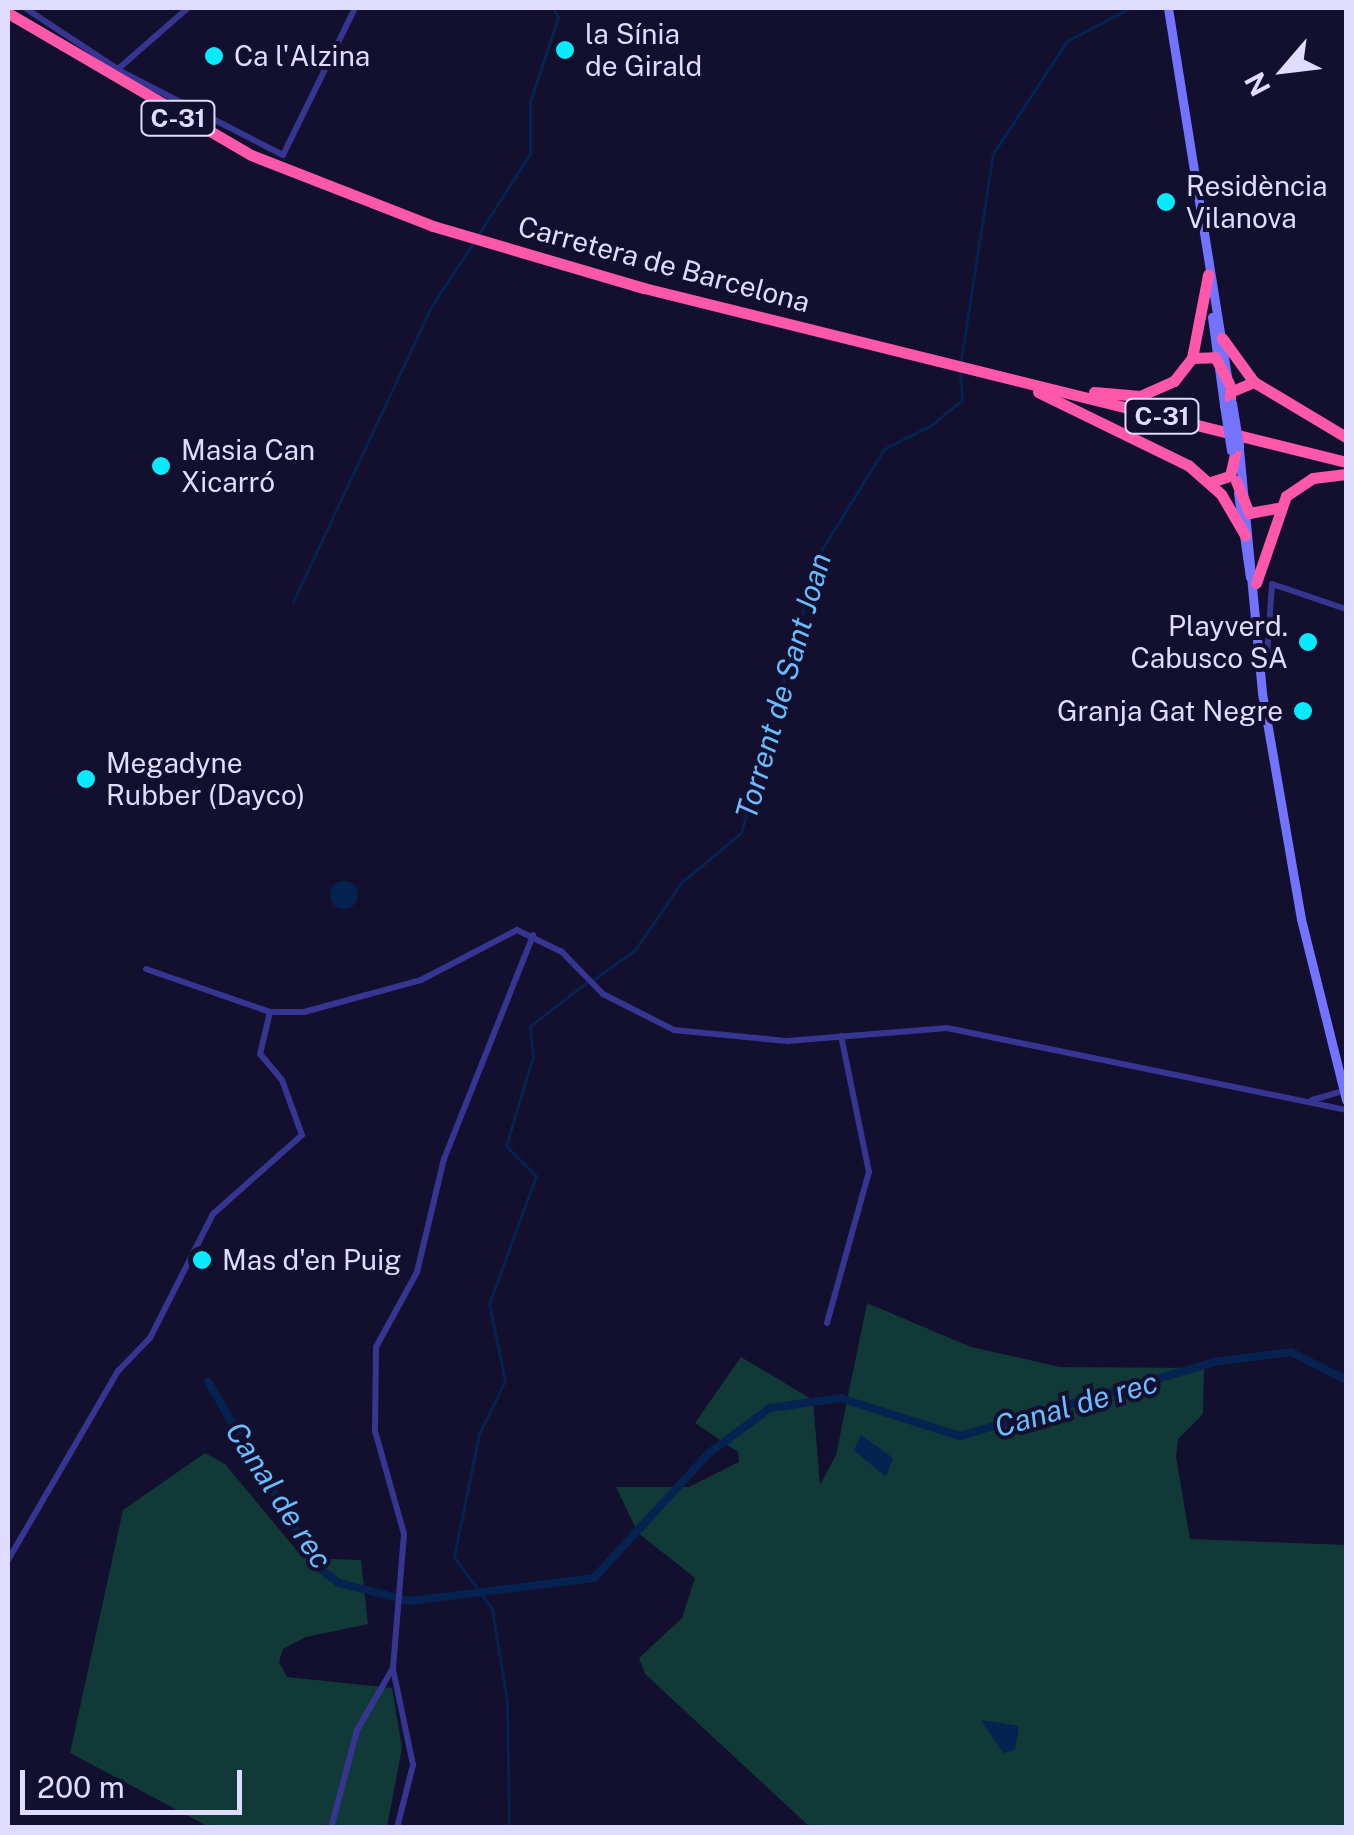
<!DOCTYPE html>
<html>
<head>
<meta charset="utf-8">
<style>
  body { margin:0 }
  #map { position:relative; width:1354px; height:1835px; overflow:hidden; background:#130f2e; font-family:"Public Sans",sans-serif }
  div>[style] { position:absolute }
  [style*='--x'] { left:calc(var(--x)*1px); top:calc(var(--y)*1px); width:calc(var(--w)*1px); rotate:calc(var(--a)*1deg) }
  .green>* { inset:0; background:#113937 }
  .water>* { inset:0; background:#052251 }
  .round { border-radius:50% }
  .stream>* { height:2.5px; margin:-1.25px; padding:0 1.25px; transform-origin:1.25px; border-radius:1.25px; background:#052251 }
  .canal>* { height:8px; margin:-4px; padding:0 4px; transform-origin:4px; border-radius:4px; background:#052251 }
  .street>* { height:6px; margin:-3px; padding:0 3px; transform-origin:3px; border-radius:3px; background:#373592 }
  .secondary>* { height:9px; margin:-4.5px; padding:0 4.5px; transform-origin:4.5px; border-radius:4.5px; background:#7473ff }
  .highway>* { height:11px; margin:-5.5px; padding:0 5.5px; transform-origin:5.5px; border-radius:5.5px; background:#ff57aa }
  .secondary-bridge>* { height:9px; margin:-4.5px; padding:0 4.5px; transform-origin:4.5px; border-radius:4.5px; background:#7473ff }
  .dots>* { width:28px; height:28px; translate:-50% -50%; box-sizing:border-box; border:5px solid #130f2e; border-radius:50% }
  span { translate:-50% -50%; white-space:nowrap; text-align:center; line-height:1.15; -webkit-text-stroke:8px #130f2e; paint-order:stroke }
  .shield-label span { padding:2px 8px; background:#130f2e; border:2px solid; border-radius:8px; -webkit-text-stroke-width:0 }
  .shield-label { font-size:25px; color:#dfdcff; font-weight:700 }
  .poi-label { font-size:28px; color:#dfdcff }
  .left { translate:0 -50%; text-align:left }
  .right { translate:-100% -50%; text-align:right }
  .street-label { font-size:28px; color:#dfdcff }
  .water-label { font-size:30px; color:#6abcff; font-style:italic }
  .frame { position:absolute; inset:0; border:10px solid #dfdcff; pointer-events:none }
  .north { position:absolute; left:1234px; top:20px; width:100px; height:100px; -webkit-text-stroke:8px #130f2e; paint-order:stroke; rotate:242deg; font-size:28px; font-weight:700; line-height:40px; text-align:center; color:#dfdcff }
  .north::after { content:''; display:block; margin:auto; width:35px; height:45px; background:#dfdcff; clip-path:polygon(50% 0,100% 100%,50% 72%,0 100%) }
  .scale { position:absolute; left:20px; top:1770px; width:222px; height:45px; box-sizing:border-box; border:5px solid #dfdcff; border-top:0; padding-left:12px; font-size:30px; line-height:35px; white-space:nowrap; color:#dfdcff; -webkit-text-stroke:8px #130f2e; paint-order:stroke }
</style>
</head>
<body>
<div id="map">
  <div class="green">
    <i style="clip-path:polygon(867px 1303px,971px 1347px,1060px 1367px,1204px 1368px,1203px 1414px,1178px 1439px,1176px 1457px,1190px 1539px,1346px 1545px,1346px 1827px,810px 1827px,645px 1674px,639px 1658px,682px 1618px,695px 1578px,638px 1533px,616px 1487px,689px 1487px,739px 1462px,738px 1452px,695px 1423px,741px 1357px,813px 1400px,820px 1485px,836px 1455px)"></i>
    <i style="clip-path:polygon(205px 1453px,225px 1464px,303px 1558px,361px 1560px,368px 1624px,306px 1637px,283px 1649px,279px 1662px,287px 1677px,392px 1688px,402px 1748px,387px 1827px,209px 1827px,70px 1753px,123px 1510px)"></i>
  </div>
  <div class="water">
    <i class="round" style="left:330px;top:881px;width:28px;height:28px"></i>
    <i style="clip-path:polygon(861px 1435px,893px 1458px,886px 1477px,854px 1450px)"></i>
    <i style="clip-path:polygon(981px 1720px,1019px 1726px,1015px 1750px,1003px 1753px)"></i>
  </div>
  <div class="stream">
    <i style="--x:478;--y:235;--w:96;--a:-57.3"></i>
    <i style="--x:530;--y:154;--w:52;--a:-90"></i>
    <i style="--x:530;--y:102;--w:89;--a:-71.6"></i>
    <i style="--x:558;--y:18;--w:11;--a:-117"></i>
    <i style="--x:961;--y:360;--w:208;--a:-81.2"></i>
    <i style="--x:993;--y:154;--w:135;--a:-56.8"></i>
    <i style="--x:1067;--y:41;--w:71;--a:-27.6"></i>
    <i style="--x:928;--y:428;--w:44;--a:-39.5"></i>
    <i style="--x:962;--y:400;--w:27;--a:-94"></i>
    <i style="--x:293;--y:602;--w:326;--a:-64.9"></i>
    <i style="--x:431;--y:307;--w:78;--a:-56.5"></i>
    <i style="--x:593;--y:980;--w:52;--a:-35.5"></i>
    <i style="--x:635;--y:950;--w:81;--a:-55.5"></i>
    <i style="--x:681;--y:883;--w:78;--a:-39.8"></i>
    <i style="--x:741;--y:833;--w:290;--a:-74.4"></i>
    <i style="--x:819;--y:554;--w:123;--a:-58.2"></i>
    <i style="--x:884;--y:449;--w:49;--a:-26.6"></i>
    <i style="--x:509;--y:1828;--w:126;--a:-90.9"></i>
    <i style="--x:507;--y:1702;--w:94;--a:-99.2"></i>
    <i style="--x:492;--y:1609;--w:64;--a:-126.2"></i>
    <i style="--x:454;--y:1557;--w:126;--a:-78.5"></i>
    <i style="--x:479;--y:1434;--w:59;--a:-63.9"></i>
    <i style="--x:505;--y:1381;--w:79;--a:-101.7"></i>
    <i style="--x:489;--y:1304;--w:136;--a:-69.8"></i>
    <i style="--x:536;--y:1176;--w:42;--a:-135"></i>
    <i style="--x:506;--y:1146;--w:94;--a:-73.3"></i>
    <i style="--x:533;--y:1056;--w:30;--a:-96"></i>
    <i style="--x:530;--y:1026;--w:71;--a:-37.5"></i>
  </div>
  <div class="canal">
    <i style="--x:208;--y:1382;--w:217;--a:59.2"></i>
    <i style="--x:319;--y:1568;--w:25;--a:37"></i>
    <i style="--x:339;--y:1583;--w:72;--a:14.4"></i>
    <i style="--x:409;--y:1601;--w:186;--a:-7.1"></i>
    <i style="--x:594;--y:1578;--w:170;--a:-47.4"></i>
    <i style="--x:709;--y:1453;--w:76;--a:-36.4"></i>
    <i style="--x:770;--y:1408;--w:71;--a:-8.1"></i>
    <i style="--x:840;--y:1398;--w:126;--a:17.6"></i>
    <i style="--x:960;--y:1436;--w:265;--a:-16.2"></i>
    <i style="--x:1214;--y:1362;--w:78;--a:-7.4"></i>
    <i style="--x:1291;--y:1352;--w:62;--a:27"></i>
  </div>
  <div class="street">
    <i style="--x:25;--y:8;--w:116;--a:33.4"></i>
    <i style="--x:122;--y:72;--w:181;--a:27.3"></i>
    <i style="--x:283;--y:155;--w:164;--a:-63.9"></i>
    <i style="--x:118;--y:69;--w:93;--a:-41.1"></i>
    <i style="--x:1259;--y:656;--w:8;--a:0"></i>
    <i style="--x:1267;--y:656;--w:72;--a:-86"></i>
    <i style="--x:1272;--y:584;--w:78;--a:18.7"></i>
    <i style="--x:146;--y:969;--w:131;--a:19.1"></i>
    <i style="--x:270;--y:1012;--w:34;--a:0"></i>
    <i style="--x:304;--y:1012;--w:121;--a:-15.3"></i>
    <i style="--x:421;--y:980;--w:108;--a:-27.5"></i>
    <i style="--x:517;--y:930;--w:50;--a:26.1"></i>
    <i style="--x:562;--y:952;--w:59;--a:45.7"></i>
    <i style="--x:603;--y:994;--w:80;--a:26.9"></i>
    <i style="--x:674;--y:1030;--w:114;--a:5.6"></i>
    <i style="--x:787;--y:1041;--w:161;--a:-4.6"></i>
    <i style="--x:947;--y:1028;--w:407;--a:11.6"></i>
    <i style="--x:1312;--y:1100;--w:32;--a:-16"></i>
    <i style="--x:827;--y:1323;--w:157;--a:-74.5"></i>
    <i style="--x:869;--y:1172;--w:139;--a:-101.6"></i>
    <i style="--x:8;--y:1560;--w:219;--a:-59.8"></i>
    <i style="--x:118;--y:1371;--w:46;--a:-45.9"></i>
    <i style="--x:150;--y:1338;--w:139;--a:-63.1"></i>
    <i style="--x:213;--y:1214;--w:119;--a:-41.6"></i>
    <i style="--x:302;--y:1135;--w:59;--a:-110"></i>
    <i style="--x:282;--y:1080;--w:34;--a:-130"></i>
    <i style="--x:260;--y:1054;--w:43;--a:-76.6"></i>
    <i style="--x:393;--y:1669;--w:98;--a:78.2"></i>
    <i style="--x:413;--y:1765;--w:65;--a:104.3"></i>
    <i style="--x:331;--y:1828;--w:101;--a:-75.1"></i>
    <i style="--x:357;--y:1730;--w:72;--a:-59.9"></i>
    <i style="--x:393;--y:1668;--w:134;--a:-85.3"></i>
    <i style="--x:404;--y:1534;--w:107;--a:-105.7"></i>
    <i style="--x:375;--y:1431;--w:84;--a:-89.3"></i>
    <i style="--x:376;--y:1347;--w:85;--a:-61.3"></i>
    <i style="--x:417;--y:1272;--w:116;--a:-76.6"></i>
    <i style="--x:444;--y:1159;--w:241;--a:-68.3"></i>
  </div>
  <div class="secondary">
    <i style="--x:1168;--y:8;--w:372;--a:80.9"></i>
    <i style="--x:1212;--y:317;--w:89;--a:82.2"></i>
    <i style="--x:1239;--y:449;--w:245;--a:84.6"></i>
    <i style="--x:1262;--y:693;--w:229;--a:80.2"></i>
    <i style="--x:1301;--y:919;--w:187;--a:76"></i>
    <i style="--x:1238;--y:493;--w:85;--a:81.9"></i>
  </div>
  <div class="highway">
    <i style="--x:8;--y:13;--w:281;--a:30.3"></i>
    <i style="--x:251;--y:155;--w:195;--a:21.3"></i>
    <i style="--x:433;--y:226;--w:220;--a:16.4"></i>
    <i style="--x:644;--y:288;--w:723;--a:13.92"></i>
    <i style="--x:1222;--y:338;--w:54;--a:54"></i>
    <i style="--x:1254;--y:382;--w:107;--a:30.9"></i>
    <i style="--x:1192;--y:358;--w:23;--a:-2"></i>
    <i style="--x:1215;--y:357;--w:30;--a:62"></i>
    <i style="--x:1038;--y:392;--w:167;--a:26"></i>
    <i style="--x:1188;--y:465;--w:44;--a:41.3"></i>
    <i style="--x:1221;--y:494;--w:48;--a:59.7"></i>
    <i style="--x:1094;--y:392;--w:46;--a:5"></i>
    <i style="--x:1140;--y:396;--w:37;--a:-24"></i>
    <i style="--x:1174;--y:381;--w:29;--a:-52"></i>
    <i style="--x:1192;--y:358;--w:85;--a:-79.1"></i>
    <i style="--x:1230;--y:416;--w:24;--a:-90"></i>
    <i style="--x:1230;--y:392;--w:26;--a:-23"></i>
    <i style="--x:1236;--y:481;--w:35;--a:68"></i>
    <i style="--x:1249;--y:513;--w:29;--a:-10"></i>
    <i style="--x:1211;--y:482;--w:20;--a:-18"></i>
    <i style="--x:1230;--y:476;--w:35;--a:-77"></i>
    <i style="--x:1256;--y:583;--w:92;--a:-71"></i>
    <i style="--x:1286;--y:496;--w:32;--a:-34"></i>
    <i style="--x:1313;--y:478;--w:33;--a:-7"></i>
  </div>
  <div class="secondary-bridge">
    <i style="--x:1232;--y:403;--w:44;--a:80.8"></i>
    <i style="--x:1224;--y:405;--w:46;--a:81.2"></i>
  </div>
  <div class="dots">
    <i style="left:565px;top:50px;background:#08eaff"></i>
    <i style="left:214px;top:56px;background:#08eaff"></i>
    <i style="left:1166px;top:202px;background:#08eaff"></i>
    <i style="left:161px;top:466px;background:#08eaff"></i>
    <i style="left:1308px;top:642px;background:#08eaff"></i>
    <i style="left:1303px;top:711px;background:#08eaff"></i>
    <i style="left:86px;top:779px;background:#08eaff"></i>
    <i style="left:202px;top:1260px;background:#08eaff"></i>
  </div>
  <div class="shield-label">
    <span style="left:178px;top:118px">C-31</span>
    <span style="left:1162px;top:416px">C-31</span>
  </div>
  <div class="poi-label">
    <span class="left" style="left:585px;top:50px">la Sínia<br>de Girald</span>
    <span class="left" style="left:234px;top:56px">Ca l'Alzina</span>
    <span class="left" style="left:1186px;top:202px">Residència<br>Vilanova</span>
    <span class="left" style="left:181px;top:466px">Masia Can<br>Xicarró</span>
    <span class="right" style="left:1288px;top:642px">Playverd.<br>Cabusco SA</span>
    <span class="right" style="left:1283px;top:711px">Granja Gat Negre</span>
    <span class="left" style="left:106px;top:779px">Megadyne<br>Rubber (Dayco)</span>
    <span class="left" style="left:222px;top:1260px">Mas d'en Puig</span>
  </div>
  <div class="street-label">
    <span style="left:664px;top:264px;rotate:15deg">Carretera de Barcelona</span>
  </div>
  <div class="water-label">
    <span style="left:783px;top:686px;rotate:-74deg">Torrent de Sant Joan</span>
    <span style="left:1076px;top:1404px;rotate:-16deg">Canal de rec</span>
    <span style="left:279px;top:1495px;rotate:57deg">Canal de rec</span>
  </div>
  <div class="frame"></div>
  <div class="north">N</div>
  <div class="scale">200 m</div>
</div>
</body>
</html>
